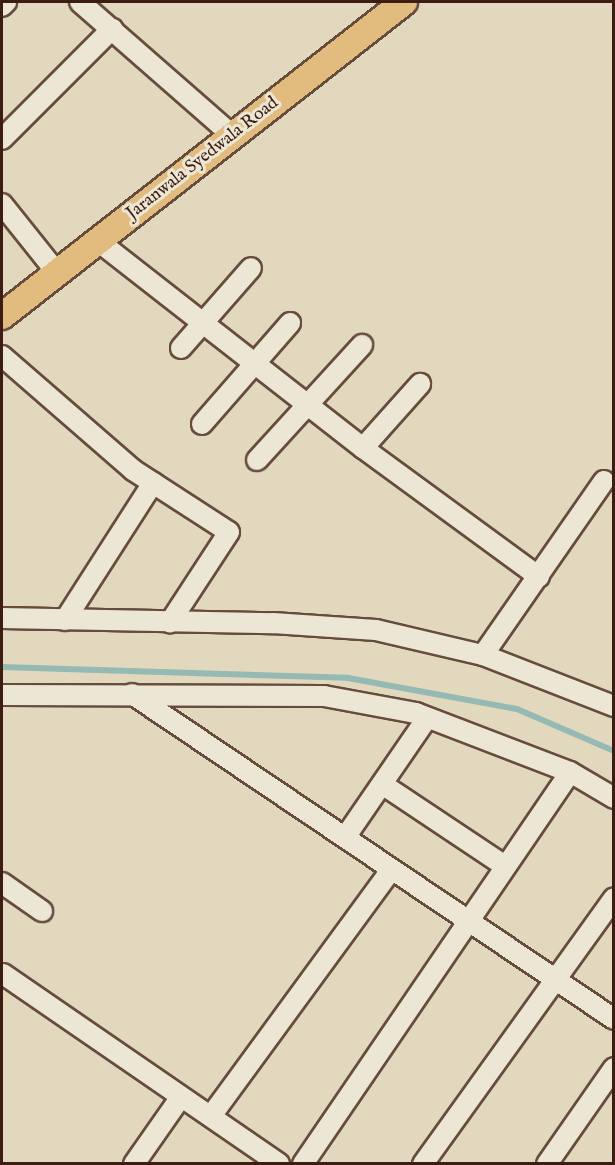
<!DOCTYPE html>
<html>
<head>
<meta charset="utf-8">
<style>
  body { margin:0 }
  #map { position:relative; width:615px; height:1165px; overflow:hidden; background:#e2d8bd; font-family:"IM FELL English",serif }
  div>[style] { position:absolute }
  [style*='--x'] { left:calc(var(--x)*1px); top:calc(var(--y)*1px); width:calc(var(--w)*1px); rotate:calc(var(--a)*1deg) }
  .stream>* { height:6px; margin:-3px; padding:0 3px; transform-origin:3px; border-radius:3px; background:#95b9b3 }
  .roads { filter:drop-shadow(2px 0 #664c3d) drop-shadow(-2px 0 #664c3d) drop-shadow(0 2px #664c3d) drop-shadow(0 -2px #664c3d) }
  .minor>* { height:20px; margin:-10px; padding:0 10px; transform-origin:10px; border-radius:10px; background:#ece6d4 }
  .major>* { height:26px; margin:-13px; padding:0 13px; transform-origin:13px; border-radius:13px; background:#e1bc7e }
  span { translate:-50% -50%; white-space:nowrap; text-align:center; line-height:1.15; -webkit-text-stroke:6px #ece6d4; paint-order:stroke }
  .street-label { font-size:18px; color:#3d1d12 }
  .frame { position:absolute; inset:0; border:3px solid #3d1d12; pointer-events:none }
</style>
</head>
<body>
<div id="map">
  <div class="stream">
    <i style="--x:2;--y:667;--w:346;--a:1.8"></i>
    <i style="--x:348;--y:678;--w:172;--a:10.4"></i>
    <i style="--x:517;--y:709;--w:106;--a:23.4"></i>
  </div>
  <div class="roads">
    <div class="minor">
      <i style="--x:80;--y:2;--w:202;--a:41.2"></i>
      <i style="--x:2;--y:6;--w:6;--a:-45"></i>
      <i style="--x:2;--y:139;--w:156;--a:-45"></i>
      <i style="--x:2;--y:204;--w:88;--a:51.4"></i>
      <i style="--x:98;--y:241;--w:336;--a:38"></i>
      <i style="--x:363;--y:448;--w:218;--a:36.2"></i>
      <i style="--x:181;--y:348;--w:106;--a:-48.8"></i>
      <i style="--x:2;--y:356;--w:174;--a:41"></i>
      <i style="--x:133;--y:470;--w:114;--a:32.9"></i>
      <i style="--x:229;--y:532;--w:108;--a:123.2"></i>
      <i style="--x:202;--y:424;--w:134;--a:-48.9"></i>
      <i style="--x:363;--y:448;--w:86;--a:-48.3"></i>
      <i style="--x:257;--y:460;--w:156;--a:-47.6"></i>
      <i style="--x:2;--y:618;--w:271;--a:1.1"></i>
      <i style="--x:273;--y:623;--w:103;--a:3.9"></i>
      <i style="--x:376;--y:630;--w:110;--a:13.2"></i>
      <i style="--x:483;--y:655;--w:141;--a:21.3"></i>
      <i style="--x:65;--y:620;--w:163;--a:-57.3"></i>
      <i style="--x:483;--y:655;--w:212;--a:-55.2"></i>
      <i style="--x:132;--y:694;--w:581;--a:33.99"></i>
      <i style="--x:2;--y:695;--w:322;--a:0.2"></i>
      <i style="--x:324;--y:696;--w:94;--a:10.5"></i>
      <i style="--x:416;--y:713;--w:165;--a:21"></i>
      <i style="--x:570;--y:772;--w:51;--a:30.6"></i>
      <i style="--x:382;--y:784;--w:148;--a:33.7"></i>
      <i style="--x:346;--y:836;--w:143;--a:-55.5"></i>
      <i style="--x:2;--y:883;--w:49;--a:35"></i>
      <i style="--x:3;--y:974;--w:335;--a:34.5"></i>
      <i style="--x:211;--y:1116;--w:305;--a:-53.8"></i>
      <i style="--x:134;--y:1164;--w:82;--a:-55"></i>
      <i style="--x:303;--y:1164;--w:474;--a:-55.7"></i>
      <i style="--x:423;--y:1164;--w:327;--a:-54.3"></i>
      <i style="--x:547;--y:1164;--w:117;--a:-55.1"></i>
    </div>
    <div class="major">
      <i style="--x:2;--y:316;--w:510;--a:-37.99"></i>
    </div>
  </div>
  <div class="street-label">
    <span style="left:203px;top:159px;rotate:-38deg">Jaranwala Syedwala Road</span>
  </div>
  <div class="frame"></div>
</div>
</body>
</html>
